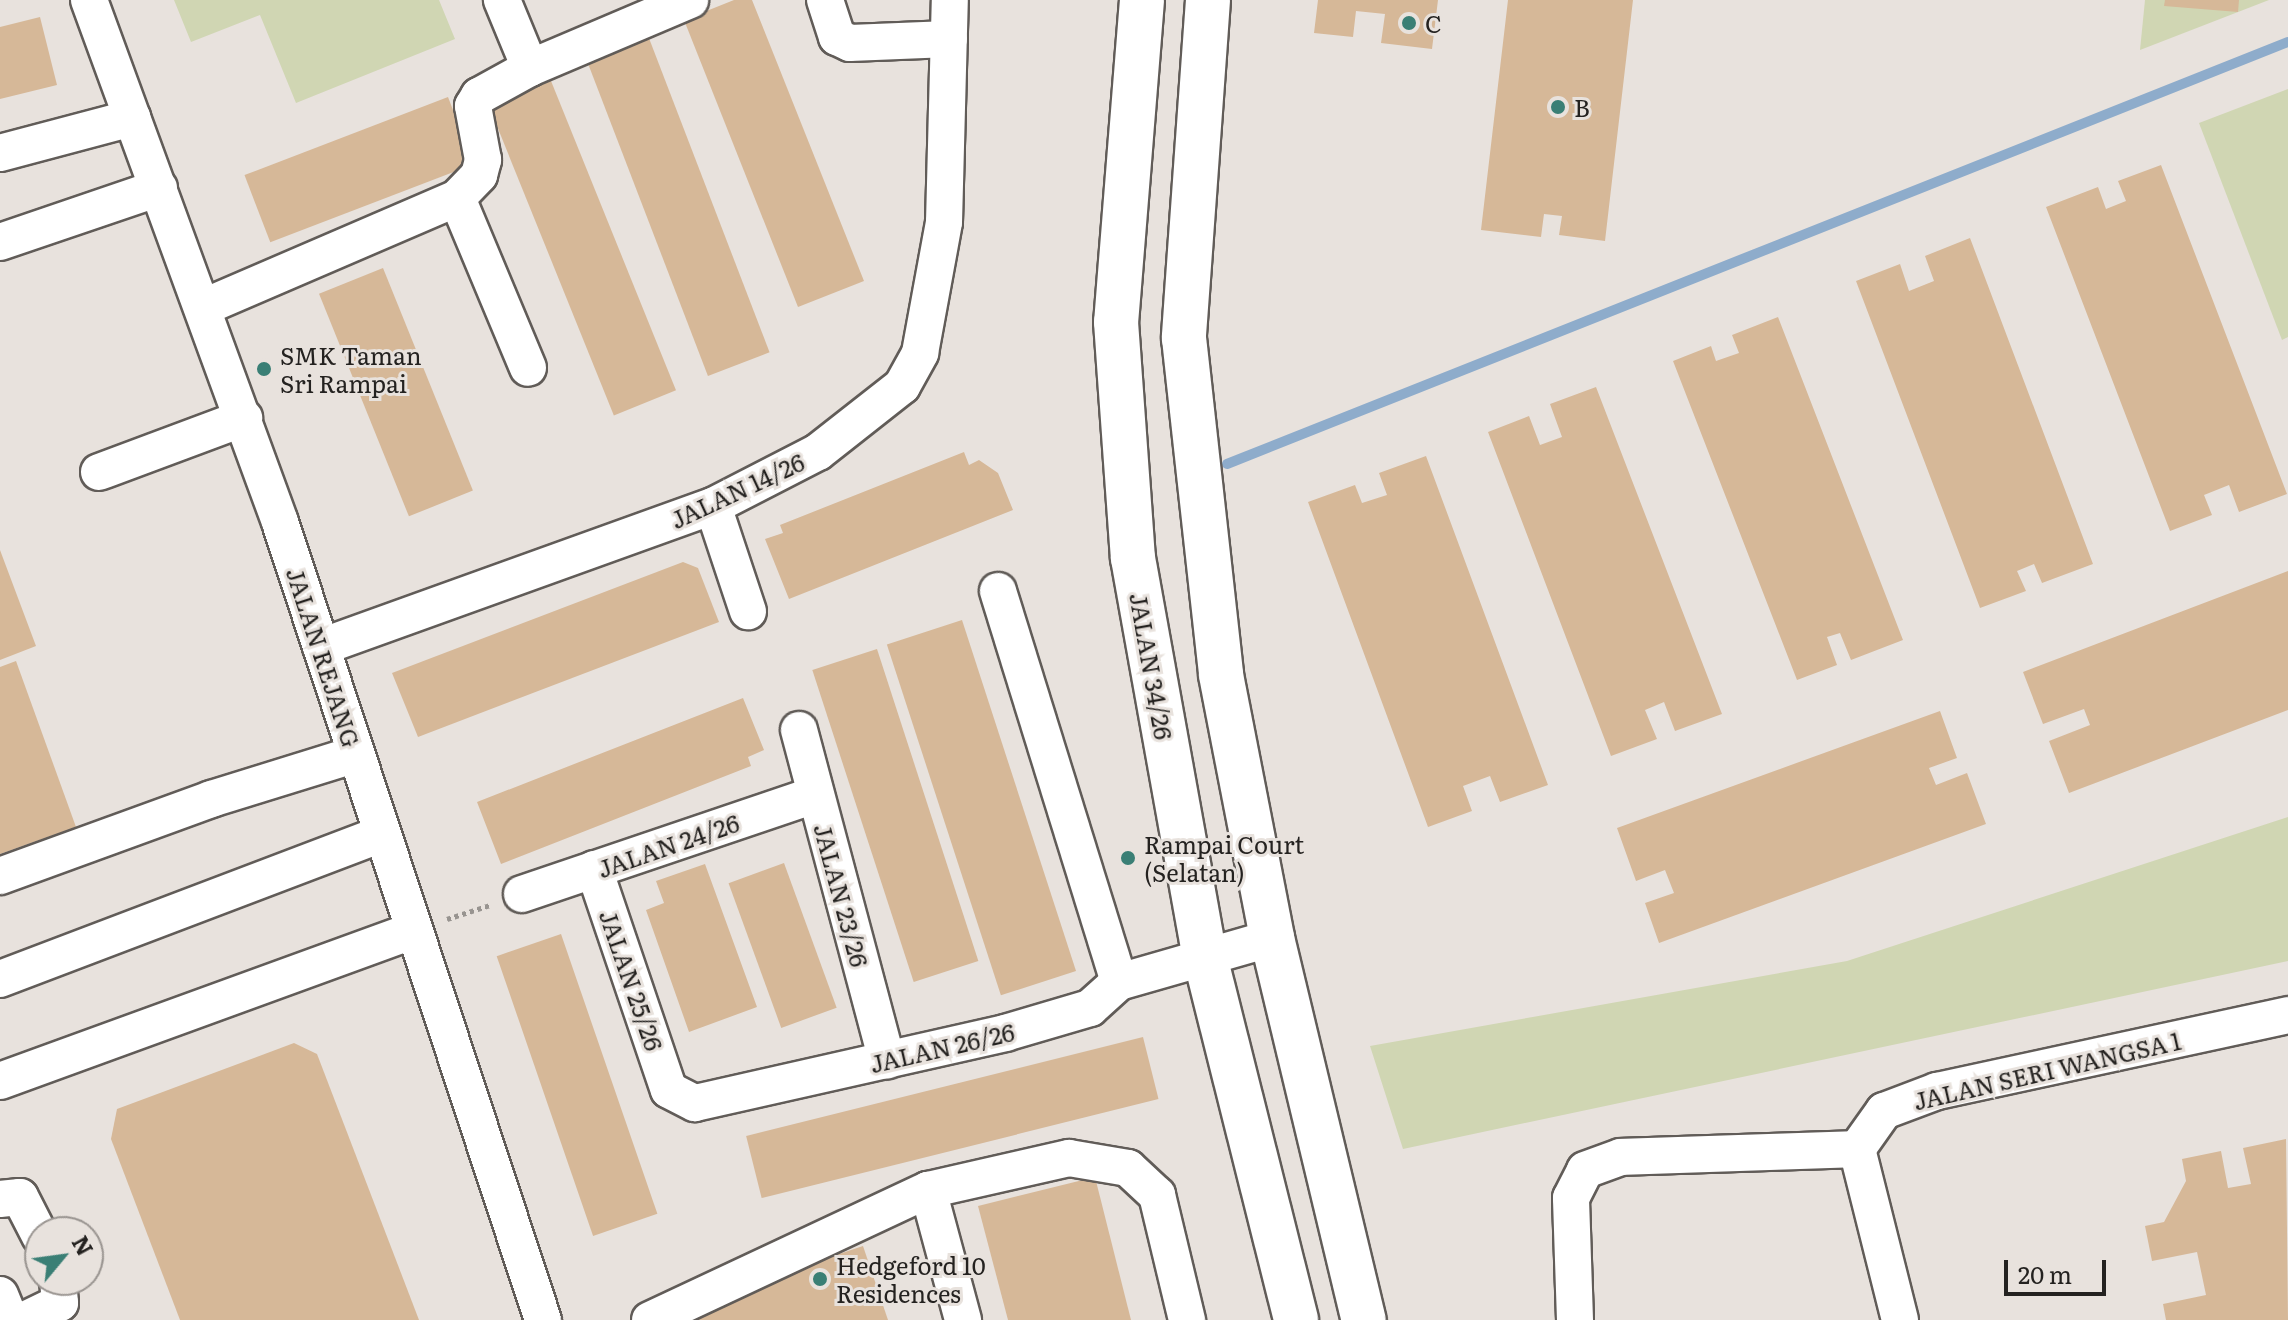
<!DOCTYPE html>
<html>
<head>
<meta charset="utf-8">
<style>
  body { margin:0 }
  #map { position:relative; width:2288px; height:1320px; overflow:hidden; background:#e8e2dd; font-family:Literata,serif }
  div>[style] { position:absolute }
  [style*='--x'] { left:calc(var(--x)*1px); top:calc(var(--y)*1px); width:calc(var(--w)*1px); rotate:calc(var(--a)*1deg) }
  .green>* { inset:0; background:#d0d6b3 }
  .stream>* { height:10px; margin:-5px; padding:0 5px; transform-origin:5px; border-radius:5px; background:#8eaccb }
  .building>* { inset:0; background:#d6b898; transform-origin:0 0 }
  .path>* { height:5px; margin-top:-2.5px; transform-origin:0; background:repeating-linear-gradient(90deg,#989490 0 4px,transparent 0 8px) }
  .roads { filter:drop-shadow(2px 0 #615c58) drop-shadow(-2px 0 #615c58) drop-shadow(0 2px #615c58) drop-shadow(0 -2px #615c58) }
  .minor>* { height:36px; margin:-18px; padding:0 18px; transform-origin:18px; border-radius:18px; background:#fff }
  .major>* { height:44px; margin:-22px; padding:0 22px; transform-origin:22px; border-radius:22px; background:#fff }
  .dots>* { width:22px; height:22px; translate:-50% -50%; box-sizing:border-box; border:4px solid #e8e2dd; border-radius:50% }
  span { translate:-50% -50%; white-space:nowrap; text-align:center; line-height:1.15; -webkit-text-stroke:6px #e8e2dd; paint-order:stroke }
  .poi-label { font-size:24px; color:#242220 }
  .left { translate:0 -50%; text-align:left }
  .street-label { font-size:24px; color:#242220 }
  .north { position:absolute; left:24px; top:1216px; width:80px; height:80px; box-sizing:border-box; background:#e8e2dd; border:2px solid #9a9591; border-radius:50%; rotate:61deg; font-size:22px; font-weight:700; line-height:32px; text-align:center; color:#242220 }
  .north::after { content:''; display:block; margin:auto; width:28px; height:36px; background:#3a7f75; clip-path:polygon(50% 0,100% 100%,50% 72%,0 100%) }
  .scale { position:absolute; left:2004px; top:1260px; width:102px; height:36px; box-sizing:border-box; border:4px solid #242220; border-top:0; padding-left:10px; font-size:24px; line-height:28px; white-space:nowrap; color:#242220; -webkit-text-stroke:6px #e8e2dd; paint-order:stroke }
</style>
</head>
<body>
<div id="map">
  <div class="green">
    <i style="clip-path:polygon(174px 0,439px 0,455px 39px,296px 103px,260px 15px,191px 42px)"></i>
    <i style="clip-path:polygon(2145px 0,2269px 0,2140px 50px)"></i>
    <i style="clip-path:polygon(2288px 89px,2288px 337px,2282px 340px,2199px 123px)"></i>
    <i style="clip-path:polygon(2288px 817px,2288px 961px,1403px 1149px,1370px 1046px,1847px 961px)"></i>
  </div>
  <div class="stream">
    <i style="--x:1227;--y:464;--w:1142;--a:-21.69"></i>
  </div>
  <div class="building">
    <i style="clip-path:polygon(734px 0,752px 0,864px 281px,798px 307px,684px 20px)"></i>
    <i style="clip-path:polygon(1318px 0,1438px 0,1432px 49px,1381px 43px,1385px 14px,1356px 11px,1353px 37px,1314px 33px)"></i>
    <i style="clip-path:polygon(1508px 0,1633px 0,1605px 241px,1559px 235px,1562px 216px,1544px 214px,1541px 237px,1481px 230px)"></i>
    <i style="clip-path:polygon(2165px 0,2239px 0,2238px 12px,2164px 6px)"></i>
    <i style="clip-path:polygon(40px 17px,57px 85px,0 99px,0 27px)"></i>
    <i style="left:647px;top:33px;width:342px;height:66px;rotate:69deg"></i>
    <i style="left:549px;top:76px;width:339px;height:67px;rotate:68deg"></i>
    <i style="left:448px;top:97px;width:72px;height:218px;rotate:69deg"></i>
    <i style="clip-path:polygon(2161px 165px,2287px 494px,2239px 512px,2229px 485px,2204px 495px,2212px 515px,2170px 531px,2046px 207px,2098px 187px,2106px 209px,2126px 201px,2118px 181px)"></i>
    <i style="clip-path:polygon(1970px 238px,2093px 564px,2042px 583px,2034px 564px,2017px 571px,2026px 591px,1980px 608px,1856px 281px,1900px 264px,1909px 291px,1934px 281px,1925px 256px)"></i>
    <i style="left:383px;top:268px;width:240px;height:69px;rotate:68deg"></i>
    <i style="clip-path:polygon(1778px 317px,1903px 640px,1851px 660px,1840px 633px,1827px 637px,1837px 665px,1797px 680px,1673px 361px,1711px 346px,1716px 361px,1739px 353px,1732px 335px)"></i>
    <i style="clip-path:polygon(1596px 387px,1722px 714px,1675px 731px,1664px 702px,1645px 710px,1657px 739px,1611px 756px,1488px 432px,1529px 416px,1540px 445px,1562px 437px,1550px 404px)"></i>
    <i style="clip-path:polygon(964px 452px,969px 465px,979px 460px,998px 473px,1013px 510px,789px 599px,765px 539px,783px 533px,780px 525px)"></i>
    <i style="clip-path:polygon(1426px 456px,1548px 785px,1500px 802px,1490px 776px,1463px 786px,1472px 811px,1428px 827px,1308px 502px,1355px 485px,1362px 503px,1387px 495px,1379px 473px)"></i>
    <i style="clip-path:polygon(0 550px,36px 646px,0 660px)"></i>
    <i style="clip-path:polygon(683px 562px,698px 568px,719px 622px,418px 737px,392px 673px)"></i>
    <i style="clip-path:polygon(2288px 571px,2288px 710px,2069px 793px,2049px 741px,2090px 725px,2084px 709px,2043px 724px,2023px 672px)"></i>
    <i style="left:962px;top:620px;width:369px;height:79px;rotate:72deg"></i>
    <i style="left:877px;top:649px;width:328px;height:68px;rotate:72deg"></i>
    <i style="clip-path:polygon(16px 661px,76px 827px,0 854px,0 667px)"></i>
    <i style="clip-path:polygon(743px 698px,764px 750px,748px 757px,751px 766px,501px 864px,477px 802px)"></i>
    <i style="clip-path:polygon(1940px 711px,1957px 758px,1929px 768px,1936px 785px,1967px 773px,1986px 824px,1659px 943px,1645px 903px,1674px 893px,1665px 870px,1636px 881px,1617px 828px)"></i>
    <i style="left:784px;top:863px;width:154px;height:59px;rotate:70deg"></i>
    <i style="clip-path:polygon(705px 864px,757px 1007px,689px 1032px,646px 910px,664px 903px,656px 881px)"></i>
    <i style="left:561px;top:934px;width:296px;height:68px;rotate:71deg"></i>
    <i style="left:1143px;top:1037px;width:64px;height:409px;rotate:76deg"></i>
    <i style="clip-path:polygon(294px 1043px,317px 1054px,419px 1320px,180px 1320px,111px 1139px,117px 1109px)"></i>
    <i style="clip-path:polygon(2286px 1139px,2288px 1320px,2166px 1320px,2163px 1304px,2206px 1295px,2197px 1252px,2152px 1261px,2145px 1226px,2164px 1222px,2186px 1181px,2182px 1159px,2221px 1151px,2228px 1188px,2251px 1184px,2243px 1148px)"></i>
    <i style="clip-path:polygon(1095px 1177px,1131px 1320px,1008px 1320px,978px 1206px)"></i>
    <i style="clip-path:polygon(863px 1246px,888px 1320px,668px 1320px,665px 1312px)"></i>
  </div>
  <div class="path">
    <i style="--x:447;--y:919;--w:45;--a:-18"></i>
  </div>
  <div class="roads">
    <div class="minor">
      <i style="--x:89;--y:0;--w:556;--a:69.9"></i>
      <i style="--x:280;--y:522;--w:840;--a:71.76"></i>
      <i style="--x:825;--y:0;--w:39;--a:72"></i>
      <i style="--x:837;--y:37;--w:14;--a:25"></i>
      <i style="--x:850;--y:43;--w:99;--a:-2.3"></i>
      <i style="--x:530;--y:68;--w:174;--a:-23"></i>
      <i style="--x:0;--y:153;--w:137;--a:-14.9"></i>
      <i style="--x:457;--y:198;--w:32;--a:-46"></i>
      <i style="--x:479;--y:175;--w:16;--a:-75"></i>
      <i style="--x:483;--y:160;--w:55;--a:-100.5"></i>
      <i style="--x:473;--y:106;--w:12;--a:-59"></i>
      <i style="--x:479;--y:96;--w:58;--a:-28.8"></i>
      <i style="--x:530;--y:68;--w:74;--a:-112.4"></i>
      <i style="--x:0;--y:242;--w:168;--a:-18.8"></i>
      <i style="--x:204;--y:307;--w:275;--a:-23.3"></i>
      <i style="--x:457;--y:198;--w:184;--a:67.3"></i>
      <i style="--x:99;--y:472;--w:155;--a:-20.4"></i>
      <i style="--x:713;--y:506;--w:111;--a:71.6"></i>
      <i style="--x:998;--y:591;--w:409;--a:72.8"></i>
      <i style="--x:321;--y:647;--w:417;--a:-19.8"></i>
      <i style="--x:713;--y:506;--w:118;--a:-27.2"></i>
      <i style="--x:818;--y:452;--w:107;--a:-38.2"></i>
      <i style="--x:902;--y:386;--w:38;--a:-61"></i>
      <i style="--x:920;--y:353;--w:133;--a:-79.6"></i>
      <i style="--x:944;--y:222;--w:222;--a:-88.5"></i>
      <i style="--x:799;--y:730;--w:342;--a:75.1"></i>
      <i style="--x:594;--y:869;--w:233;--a:71.3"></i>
      <i style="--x:669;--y:1090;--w:29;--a:27"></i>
      <i style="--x:695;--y:1103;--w:318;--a:-12.7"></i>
      <i style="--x:1005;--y:1033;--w:89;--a:-16.4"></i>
      <i style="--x:1090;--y:1008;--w:39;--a:-42"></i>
      <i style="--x:1119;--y:982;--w:159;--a:-16"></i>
      <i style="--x:0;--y:876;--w:225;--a:-20"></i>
      <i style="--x:211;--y:799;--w:152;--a:-17.2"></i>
      <i style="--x:522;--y:894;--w:309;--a:-18.7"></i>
      <i style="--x:0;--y:979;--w:409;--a:-20.8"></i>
      <i style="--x:0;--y:1081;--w:441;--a:-20"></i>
      <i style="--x:928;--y:1190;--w:135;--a:74.9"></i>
      <i style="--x:0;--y:1199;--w:20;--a:-6"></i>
      <i style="--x:20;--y:1197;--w:44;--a:62.9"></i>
      <i style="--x:0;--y:1295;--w:27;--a:68"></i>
      <i style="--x:25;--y:1320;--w:39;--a:-26"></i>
      <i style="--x:60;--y:1303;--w:23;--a:-95"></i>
      <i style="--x:650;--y:1320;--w:307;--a:-25.1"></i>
      <i style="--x:928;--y:1190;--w:145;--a:-12.8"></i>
      <i style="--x:1069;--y:1158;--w:60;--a:9.6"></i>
      <i style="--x:1128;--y:1168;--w:40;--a:43"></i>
      <i style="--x:1157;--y:1195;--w:129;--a:76.5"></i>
      <i style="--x:1575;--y:1320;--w:122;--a:-91.9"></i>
      <i style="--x:1571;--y:1198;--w:31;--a:-63"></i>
      <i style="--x:1585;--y:1170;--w:38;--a:-20"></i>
      <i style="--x:1621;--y:1157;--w:236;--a:-1.9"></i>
      <i style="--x:1900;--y:1320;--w:176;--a:-104.1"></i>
      <i style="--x:1857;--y:1149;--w:47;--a:-54.6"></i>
      <i style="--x:1884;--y:1111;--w:57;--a:-20.7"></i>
      <i style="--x:1937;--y:1091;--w:359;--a:-12.2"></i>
    </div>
    <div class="major">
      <i style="--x:1142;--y:0;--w:323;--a:94.6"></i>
      <i style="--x:1116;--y:322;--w:237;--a:85.9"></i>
      <i style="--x:1133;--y:558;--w:405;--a:79.8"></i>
      <i style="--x:1205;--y:957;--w:374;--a:75.9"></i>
      <i style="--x:1208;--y:0;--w:339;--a:94.1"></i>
      <i style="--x:1184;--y:338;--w:339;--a:83.7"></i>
      <i style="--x:1221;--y:675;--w:268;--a:79"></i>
      <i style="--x:1272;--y:938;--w:393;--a:76.5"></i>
    </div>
  </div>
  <div class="dots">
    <i style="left:1409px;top:23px;background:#3a7f75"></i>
    <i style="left:1558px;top:107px;background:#3a7f75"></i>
    <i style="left:264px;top:369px;background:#3a7f75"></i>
    <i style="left:1128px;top:858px;background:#3a7f75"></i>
    <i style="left:820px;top:1279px;background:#3a7f75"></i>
  </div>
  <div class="poi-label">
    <span class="left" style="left:1425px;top:23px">C</span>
    <span class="left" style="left:1574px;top:107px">B</span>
    <span class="left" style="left:280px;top:369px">SMK Taman<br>Sri Rampai</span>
    <span class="left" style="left:1144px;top:858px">Rampai Court<br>(Selatan)</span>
    <span class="left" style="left:836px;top:1279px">Hedgeford 10<br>Residences</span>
  </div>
  <div class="street-label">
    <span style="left:737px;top:490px;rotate:-25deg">JALAN 14/26</span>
    <span style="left:324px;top:657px;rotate:72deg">JALAN REJANG</span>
    <span style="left:1152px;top:666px;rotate:80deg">JALAN 34/26</span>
    <span style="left:668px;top:845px;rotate:-19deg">JALAN 24/26</span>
    <span style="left:842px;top:895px;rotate:75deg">JALAN 23/26</span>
    <span style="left:632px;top:980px;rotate:71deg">JALAN 25/26</span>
    <span style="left:942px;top:1047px;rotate:-13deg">JALAN 26/26</span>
    <span style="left:2047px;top:1070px;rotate:-13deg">JALAN SERI WANGSA 1</span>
  </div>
  <div class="north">N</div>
  <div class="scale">20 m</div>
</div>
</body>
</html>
